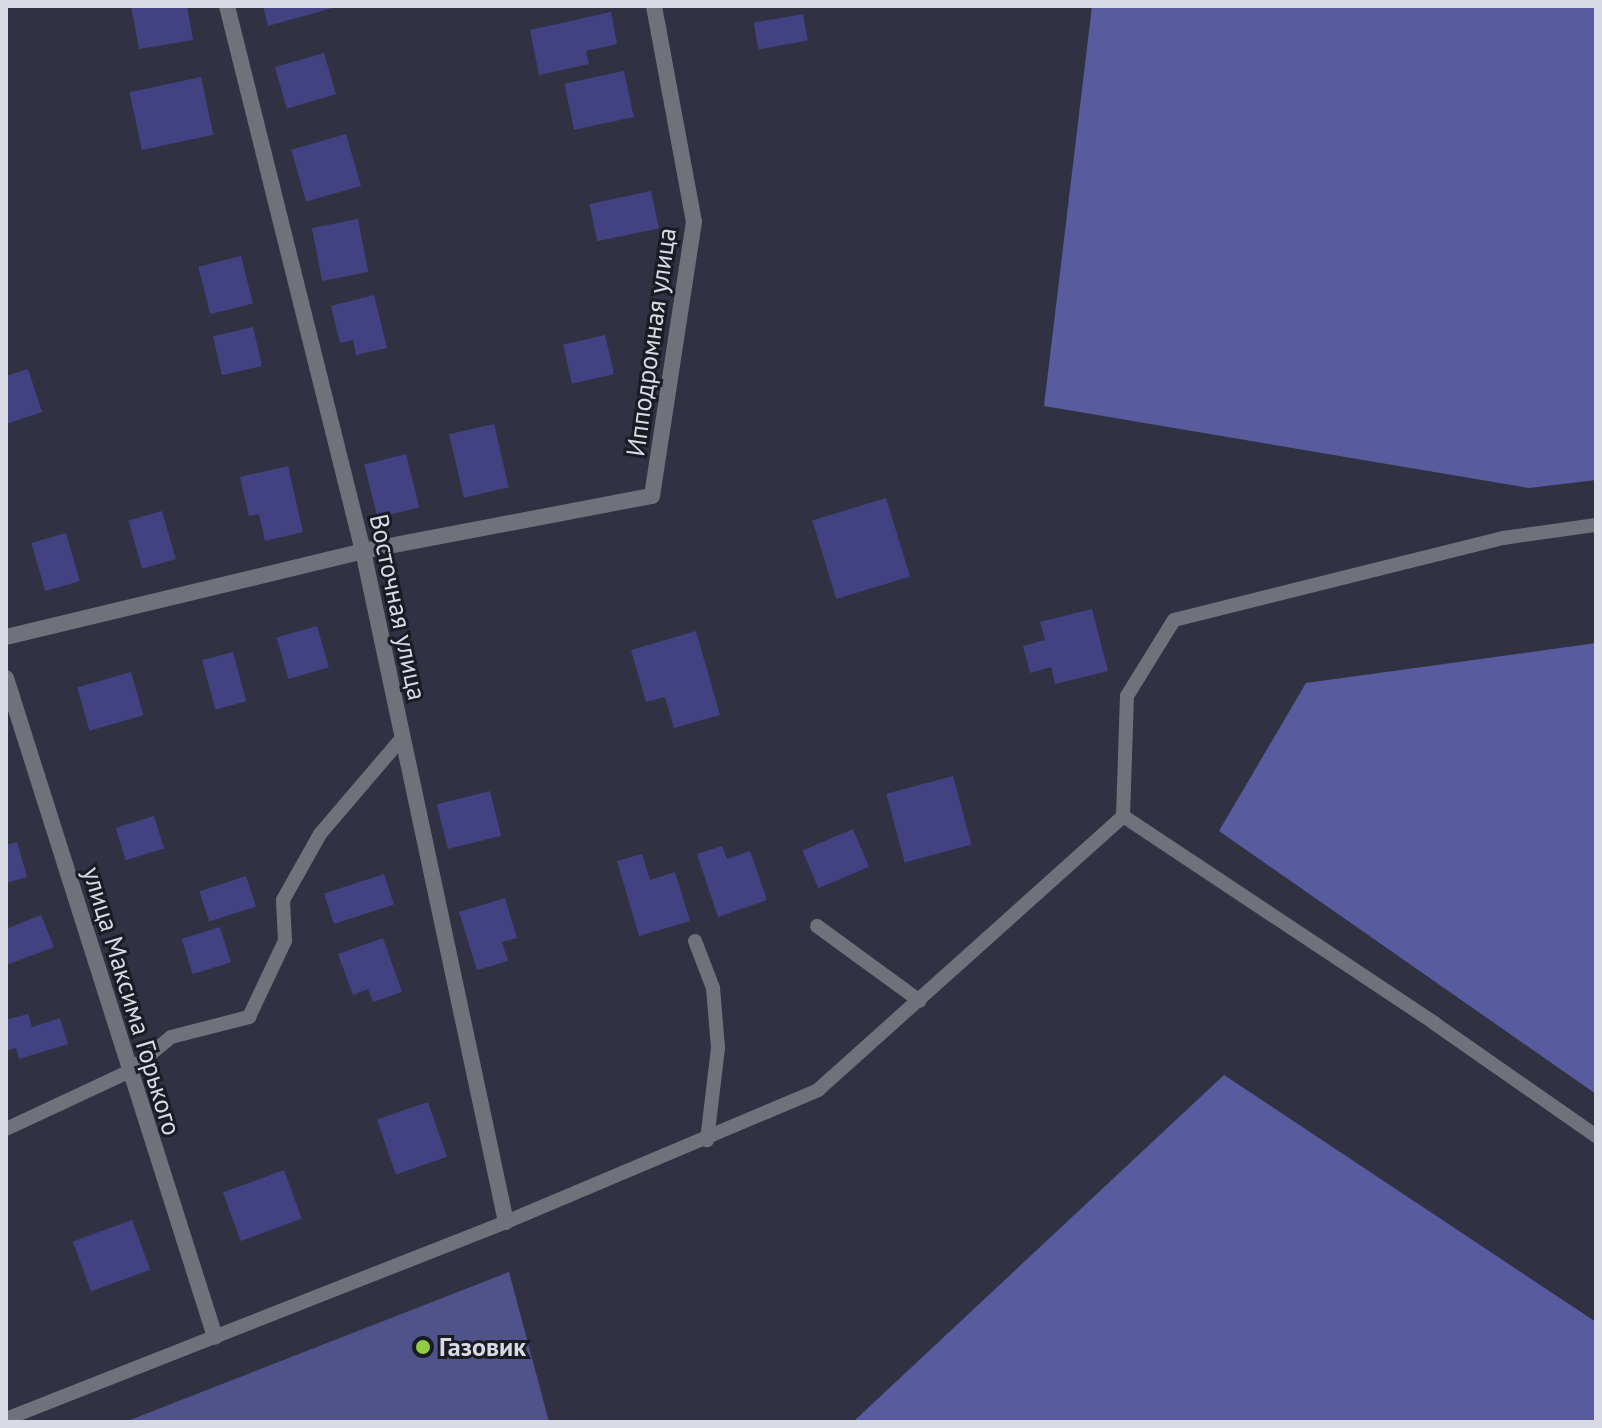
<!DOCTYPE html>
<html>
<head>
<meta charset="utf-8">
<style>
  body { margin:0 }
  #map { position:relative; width:1602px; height:1428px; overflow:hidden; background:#303243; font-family:"PT Sans",sans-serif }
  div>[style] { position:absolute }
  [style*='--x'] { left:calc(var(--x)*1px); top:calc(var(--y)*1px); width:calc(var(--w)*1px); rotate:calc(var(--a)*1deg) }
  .green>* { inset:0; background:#50538b }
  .forest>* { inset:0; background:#585b9e }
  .building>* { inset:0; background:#424283; transform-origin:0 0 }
  .service>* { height:14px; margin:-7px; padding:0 7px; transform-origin:7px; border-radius:7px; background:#70727b }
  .minor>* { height:16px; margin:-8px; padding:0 8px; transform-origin:8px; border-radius:8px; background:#70727b }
  .dots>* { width:22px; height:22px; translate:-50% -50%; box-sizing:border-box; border:4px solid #1a1b23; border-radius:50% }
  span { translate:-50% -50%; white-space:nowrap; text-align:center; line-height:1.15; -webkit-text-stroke:6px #1a1b23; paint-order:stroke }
  .street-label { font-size:26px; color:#d8dae5 }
  .poi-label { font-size:26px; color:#d8dae5; font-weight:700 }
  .left { translate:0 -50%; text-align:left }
  .frame { position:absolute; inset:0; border:8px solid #d8dae5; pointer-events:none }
</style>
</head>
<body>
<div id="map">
  <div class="green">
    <i style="clip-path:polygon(509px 1272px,549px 1422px,125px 1422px)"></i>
  </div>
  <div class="forest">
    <i style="clip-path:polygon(1092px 6px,1596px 6px,1596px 480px,1529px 488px,1044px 406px)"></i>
    <i style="clip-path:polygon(1596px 643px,1596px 1094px,1219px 831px,1306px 683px)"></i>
    <i style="clip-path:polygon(1224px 1075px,1596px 1322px,1596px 1422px,853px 1422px)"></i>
  </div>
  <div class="building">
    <i style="clip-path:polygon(131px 6px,187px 6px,193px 40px,139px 49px)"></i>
    <i style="clip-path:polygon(263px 6px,335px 6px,336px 7px,268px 26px)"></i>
    <i style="clip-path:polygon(611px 12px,617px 44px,586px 51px,589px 64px,539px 75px,530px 30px)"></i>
    <i style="left:803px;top:14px;width:27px;height:50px;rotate:80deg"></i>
    <i style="left:324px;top:53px;width:43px;height:51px;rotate:74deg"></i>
    <i style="left:624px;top:71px;width:47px;height:61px;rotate:78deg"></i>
    <i style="left:201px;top:77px;width:59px;height:73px;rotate:78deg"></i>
    <i style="left:346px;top:134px;width:54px;height:57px;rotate:74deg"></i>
    <i style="left:651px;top:191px;width:38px;height:63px;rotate:78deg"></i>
    <i style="left:358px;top:219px;width:54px;height:47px;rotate:79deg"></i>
    <i style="left:241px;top:256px;width:49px;height:44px;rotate:76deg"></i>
    <i style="clip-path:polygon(374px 295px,387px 348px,356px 355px,353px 340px,340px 343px,331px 306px)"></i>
    <i style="left:253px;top:327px;width:40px;height:41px;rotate:77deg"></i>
    <i style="left:605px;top:335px;width:40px;height:43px;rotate:77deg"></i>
    <i style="clip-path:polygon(28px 369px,42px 412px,6px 424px,6px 376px)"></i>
    <i style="left:494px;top:424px;width:65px;height:46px;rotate:77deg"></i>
    <i style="left:406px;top:454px;width:55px;height:43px;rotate:76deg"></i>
    <i style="clip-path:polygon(288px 466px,303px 532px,265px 541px,259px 514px,249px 516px,240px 477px)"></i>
    <i style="left:886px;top:498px;width:82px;height:77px;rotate:73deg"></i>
    <i style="left:162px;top:511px;width:50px;height:35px;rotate:74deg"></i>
    <i style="left:66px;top:533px;width:50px;height:36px;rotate:74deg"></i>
    <i style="clip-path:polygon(1092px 609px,1108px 671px,1055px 684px,1051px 667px,1030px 673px,1023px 646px,1045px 640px,1040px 622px)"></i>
    <i style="left:317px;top:626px;width:43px;height:42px;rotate:74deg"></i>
    <i style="clip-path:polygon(696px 631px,720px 715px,674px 728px,665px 697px,646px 702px,631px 650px)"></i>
    <i style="left:233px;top:652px;width:51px;height:32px;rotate:75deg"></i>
    <i style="left:131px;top:672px;width:45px;height:56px;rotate:74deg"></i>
    <i style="left:953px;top:776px;width:71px;height:69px;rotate:75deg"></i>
    <i style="left:490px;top:791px;width:46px;height:55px;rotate:76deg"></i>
    <i style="left:154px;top:816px;width:34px;height:40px;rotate:73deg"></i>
    <i style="left:853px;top:829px;width:41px;height:55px;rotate:67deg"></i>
    <i style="clip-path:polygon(17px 842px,27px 877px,6px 883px,6px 845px)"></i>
    <i style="clip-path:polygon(722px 846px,727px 859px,750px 851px,767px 900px,718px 917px,697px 854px)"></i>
    <i style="clip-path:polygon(642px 854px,650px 880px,675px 872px,690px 921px,639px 936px,617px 861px)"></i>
    <i style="left:384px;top:874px;width:32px;height:63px;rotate:72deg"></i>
    <i style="left:246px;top:876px;width:32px;height:49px;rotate:72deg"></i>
    <i style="clip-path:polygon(505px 898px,517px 938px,502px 942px,508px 961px,477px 970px,459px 912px)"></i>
    <i style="clip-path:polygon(41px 915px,54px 947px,6px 965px,6px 929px)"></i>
    <i style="left:220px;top:927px;width:37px;height:40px;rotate:73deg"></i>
    <i style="clip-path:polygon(383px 938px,402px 992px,373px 1002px,368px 989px,353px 995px,338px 954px)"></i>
    <i style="clip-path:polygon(28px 1014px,32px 1027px,60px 1018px,68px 1044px,19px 1059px,16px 1048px,6px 1051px,6px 1020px)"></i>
    <i style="left:428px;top:1102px;width:58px;height:54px;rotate:71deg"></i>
    <i style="left:284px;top:1170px;width:52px;height:65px;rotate:70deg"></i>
    <i style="left:132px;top:1220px;width:53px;height:63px;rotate:70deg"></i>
  </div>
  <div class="service">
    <i style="--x:1123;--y:816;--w:374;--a:33.6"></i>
    <i style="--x:1434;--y:1023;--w:198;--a:34.9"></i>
    <i style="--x:817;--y:926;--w:127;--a:36.1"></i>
    <i style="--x:695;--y:941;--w:50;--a:69"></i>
    <i style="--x:713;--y:988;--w:60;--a:85.2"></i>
    <i style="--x:718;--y:1048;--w:93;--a:96.8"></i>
    <i style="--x:6;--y:1129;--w:135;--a:-25"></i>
    <i style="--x:128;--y:1072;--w:55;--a:-39.1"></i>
    <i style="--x:171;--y:1037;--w:81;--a:-14.4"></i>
    <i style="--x:249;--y:1017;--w:84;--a:-64.7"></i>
    <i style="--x:285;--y:941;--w:41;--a:-92.8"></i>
    <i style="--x:283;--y:900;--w:76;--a:-60.7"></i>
    <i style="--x:320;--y:834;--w:125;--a:-49.5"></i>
    <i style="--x:6;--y:1419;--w:537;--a:-21.5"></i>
    <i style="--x:506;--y:1222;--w:339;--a:-22.9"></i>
    <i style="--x:818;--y:1090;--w:410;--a:-41.9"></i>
    <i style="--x:1123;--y:816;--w:120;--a:-88.1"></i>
    <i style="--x:1127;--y:696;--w:89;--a:-58.3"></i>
    <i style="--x:1174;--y:620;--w:339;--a:-14"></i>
    <i style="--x:1503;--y:538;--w:94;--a:-8"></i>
  </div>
  <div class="minor">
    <i style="--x:227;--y:6;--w:562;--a:75.99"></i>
    <i style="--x:363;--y:551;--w:686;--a:77.97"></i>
    <i style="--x:6;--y:637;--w:367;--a:-13.5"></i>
    <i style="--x:363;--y:551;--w:294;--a:-10.8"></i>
    <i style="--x:652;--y:496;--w:277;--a:-81.3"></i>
    <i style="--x:694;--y:222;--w:220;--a:-100.5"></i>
    <i style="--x:6;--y:678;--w:691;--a:72.4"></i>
  </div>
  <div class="dots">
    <i style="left:423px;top:1347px;background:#90cd41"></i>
  </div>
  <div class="street-label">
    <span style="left:651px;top:342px;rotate:-82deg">Ипподромная улица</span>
    <span style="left:398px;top:607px;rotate:78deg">Восточная улица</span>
    <span style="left:132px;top:1001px;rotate:73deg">улица Максима Горького</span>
  </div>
  <div class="poi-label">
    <span class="left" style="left:439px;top:1347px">Газовик</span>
  </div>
  <div class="frame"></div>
</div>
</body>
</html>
